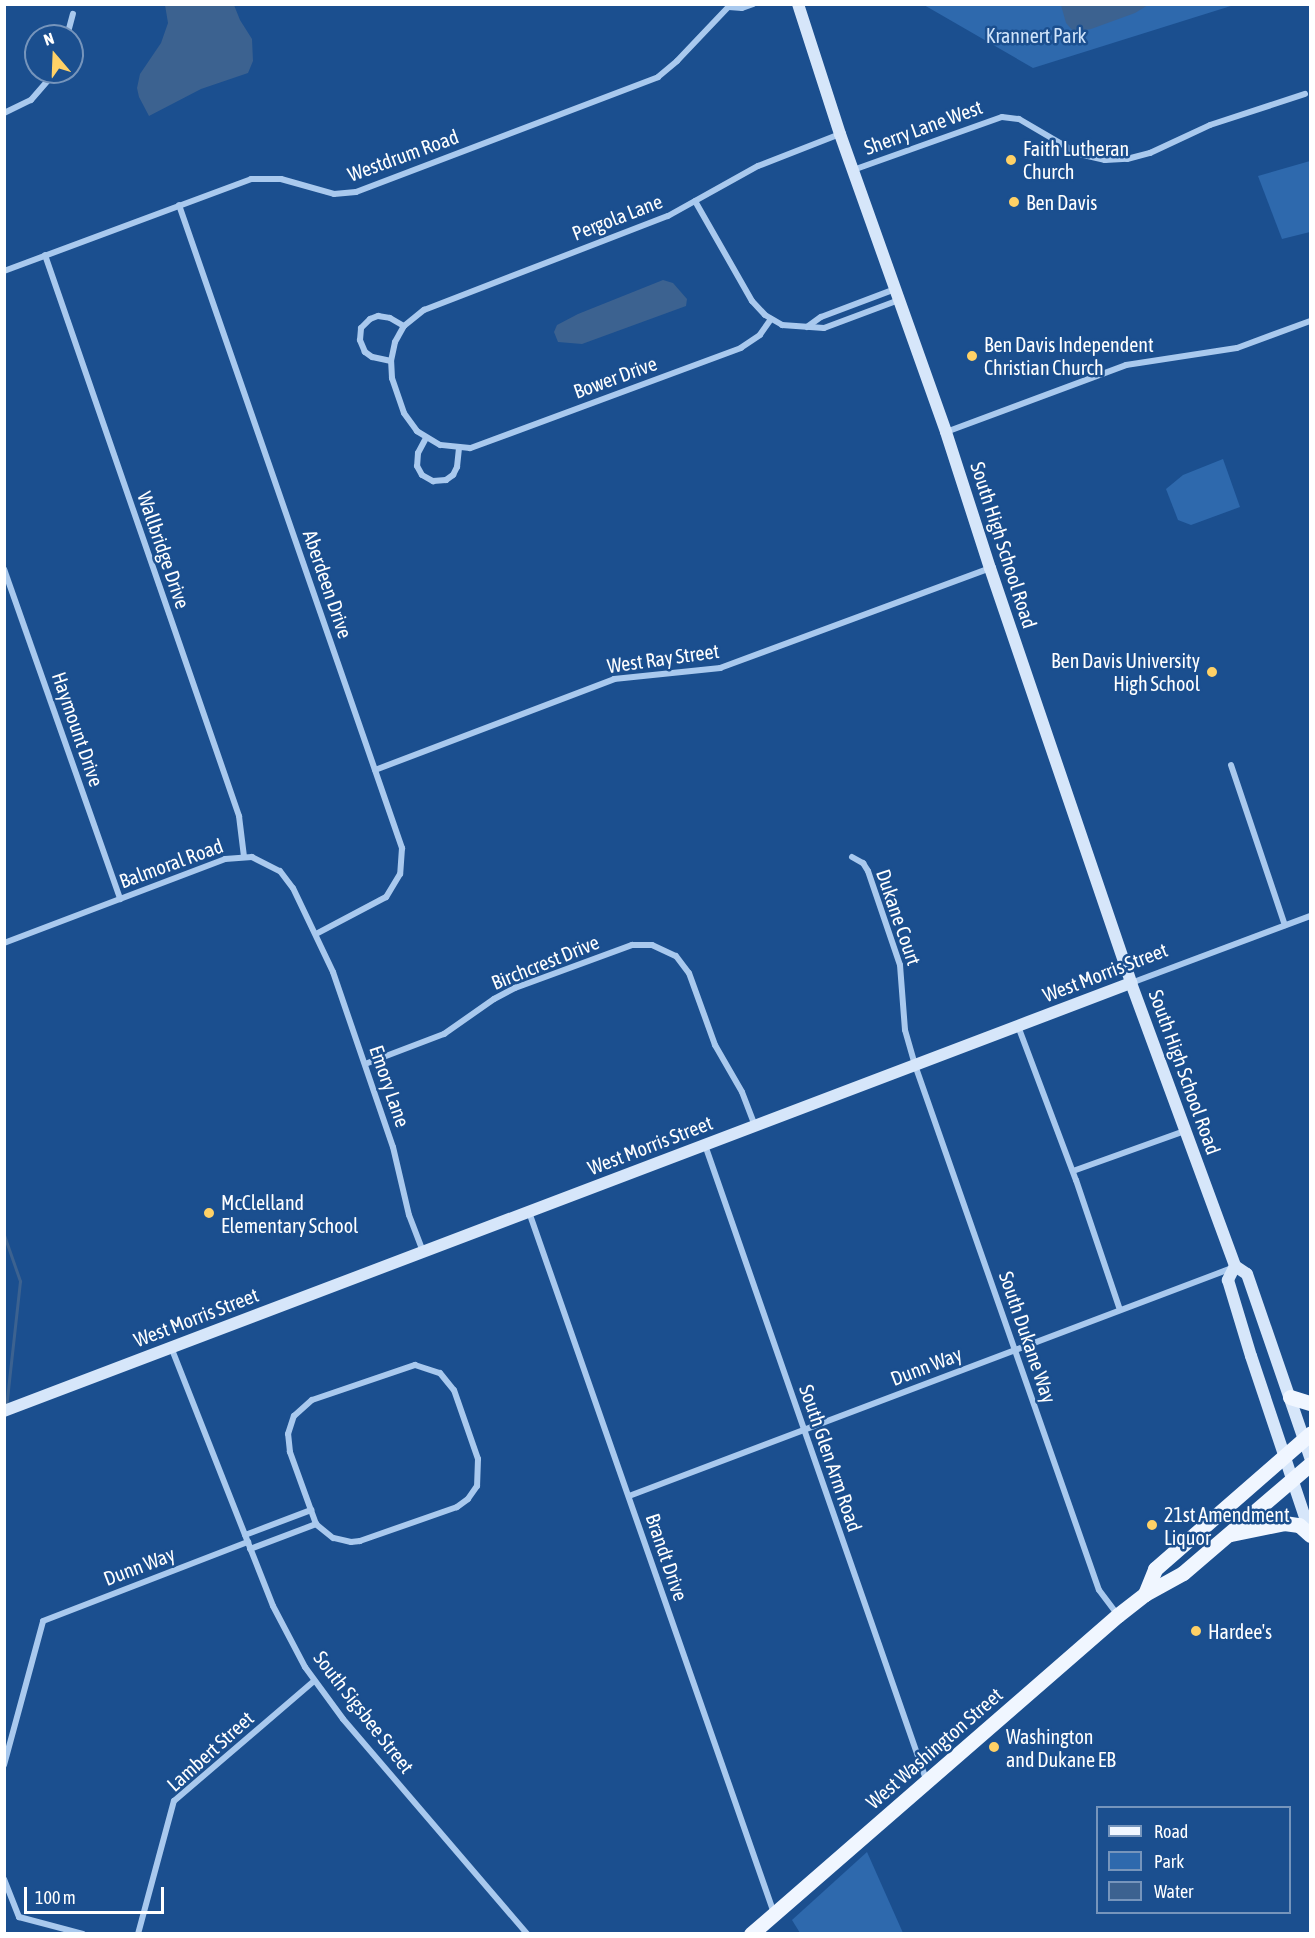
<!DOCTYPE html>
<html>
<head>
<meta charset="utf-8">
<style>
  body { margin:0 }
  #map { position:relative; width:1315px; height:1938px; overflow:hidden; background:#1b4f8f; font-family:"Asap Condensed",sans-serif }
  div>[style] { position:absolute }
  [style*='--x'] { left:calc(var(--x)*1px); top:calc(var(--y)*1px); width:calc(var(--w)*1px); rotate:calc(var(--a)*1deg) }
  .green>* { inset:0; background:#2e69ad }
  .water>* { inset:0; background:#3c6290 }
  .stream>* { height:3px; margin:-1.5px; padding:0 1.5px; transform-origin:1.5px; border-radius:1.5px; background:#3c6290 }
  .street>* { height:6px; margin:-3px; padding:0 3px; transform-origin:3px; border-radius:3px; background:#a9c9ee }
  .secondary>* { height:12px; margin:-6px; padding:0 6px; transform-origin:6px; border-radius:6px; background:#d6e6fa }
  .primary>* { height:15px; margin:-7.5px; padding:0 7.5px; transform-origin:7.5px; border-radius:7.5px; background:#f0f6ff }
  .dots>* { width:16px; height:16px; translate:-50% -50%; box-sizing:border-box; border:3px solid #1b4f8f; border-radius:50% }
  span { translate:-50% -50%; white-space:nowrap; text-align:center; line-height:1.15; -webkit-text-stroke:5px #1b4f8f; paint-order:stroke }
  .park-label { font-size:20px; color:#cfe3fa }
  .street-label { font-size:20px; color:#fff }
  .poi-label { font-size:20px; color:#fff }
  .left { translate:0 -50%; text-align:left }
  .right { translate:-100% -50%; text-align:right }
  .frame { position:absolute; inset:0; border:6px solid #fff; pointer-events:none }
  .legend { position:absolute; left:1096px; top:1806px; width:195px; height:108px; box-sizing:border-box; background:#1b4f8f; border:2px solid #7695bc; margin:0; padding:8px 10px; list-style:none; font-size:18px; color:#fff }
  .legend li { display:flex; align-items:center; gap:12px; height:30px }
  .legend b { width:30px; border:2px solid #7695bc }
  .north { position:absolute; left:24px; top:24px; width:60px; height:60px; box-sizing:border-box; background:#1b4f8f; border:2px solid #7695bc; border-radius:50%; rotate:341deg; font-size:16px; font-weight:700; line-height:24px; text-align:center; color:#fff }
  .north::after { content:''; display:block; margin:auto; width:21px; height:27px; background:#ffd166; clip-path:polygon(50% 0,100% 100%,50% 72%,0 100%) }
  .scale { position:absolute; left:24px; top:1887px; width:140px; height:27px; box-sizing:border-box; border:3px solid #fff; border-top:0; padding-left:8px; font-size:18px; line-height:21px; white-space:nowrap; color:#fff; -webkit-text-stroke:4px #1b4f8f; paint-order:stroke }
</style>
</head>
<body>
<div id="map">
  <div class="green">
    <i style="clip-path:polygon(924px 5px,1234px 5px,1033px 68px)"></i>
    <i style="clip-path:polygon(1310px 161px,1310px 232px,1282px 239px,1258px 176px)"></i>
    <i style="clip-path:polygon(1223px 459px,1240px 507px,1191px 525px,1178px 520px,1166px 489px,1183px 475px)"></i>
    <i style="clip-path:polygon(867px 1852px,903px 1933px,800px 1933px,792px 1920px)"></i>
  </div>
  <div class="water">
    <i style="clip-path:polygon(165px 5px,234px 5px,240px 20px,252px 39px,253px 61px,248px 73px,201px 89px,149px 116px,139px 97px,137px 88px,140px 74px,161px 43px,168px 23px)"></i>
    <i style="clip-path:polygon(1061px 5px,1061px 4px,1148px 5px,1135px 13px,1091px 29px,1074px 32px,1066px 23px)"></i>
    <i style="clip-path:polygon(663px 280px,673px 283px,687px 299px,686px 306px,582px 344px,558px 342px,554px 332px,557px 325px,578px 314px)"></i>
  </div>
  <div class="stream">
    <i style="--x:4;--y:1235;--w:49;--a:70.8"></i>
    <i style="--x:20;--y:1281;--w:127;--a:96.3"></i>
  </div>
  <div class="street">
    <i style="--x:729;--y:7;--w:13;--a:4"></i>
    <i style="--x:742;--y:8;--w:12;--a:-20"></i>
    <i style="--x:67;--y:36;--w:23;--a:-75"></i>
    <i style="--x:4;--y:113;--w:30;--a:-26"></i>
    <i style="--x:31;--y:100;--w:37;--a:-49"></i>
    <i style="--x:853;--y:170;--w:158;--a:-19.6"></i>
    <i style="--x:1002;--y:117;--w:17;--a:7"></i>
    <i style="--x:1019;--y:119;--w:69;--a:30.3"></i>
    <i style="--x:1079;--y:154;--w:27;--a:13"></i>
    <i style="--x:1105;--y:160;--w:22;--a:-3"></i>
    <i style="--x:1127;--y:159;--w:24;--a:-15"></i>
    <i style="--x:1150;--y:153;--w:66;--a:-25"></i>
    <i style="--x:1210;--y:125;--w:100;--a:-18.1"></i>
    <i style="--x:695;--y:201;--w:115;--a:60.3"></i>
    <i style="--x:752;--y:301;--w:19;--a:47"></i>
    <i style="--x:765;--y:315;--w:20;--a:30"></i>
    <i style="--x:782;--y:325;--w:42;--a:4.1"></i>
    <i style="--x:824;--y:328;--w:80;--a:-20.5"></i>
    <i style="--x:179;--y:205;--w:681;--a:70.87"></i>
    <i style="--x:402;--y:848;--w:26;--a:94"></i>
    <i style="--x:400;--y:874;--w:27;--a:121"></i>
    <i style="--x:386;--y:897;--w:79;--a:152.1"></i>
    <i style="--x:45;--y:255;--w:594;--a:70.92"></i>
    <i style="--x:239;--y:816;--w:41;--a:83"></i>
    <i style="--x:4;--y:271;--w:264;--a:-20.4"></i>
    <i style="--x:251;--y:179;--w:30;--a:0"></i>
    <i style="--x:281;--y:179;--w:55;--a:15.8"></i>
    <i style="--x:334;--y:194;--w:22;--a:-5"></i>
    <i style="--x:356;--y:192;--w:323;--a:-20.8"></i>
    <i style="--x:658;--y:77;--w:25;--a:-40"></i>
    <i style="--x:677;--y:61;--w:79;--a:-46.5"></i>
    <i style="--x:771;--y:319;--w:19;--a:125"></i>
    <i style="--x:760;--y:335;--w:23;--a:146"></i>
    <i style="--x:741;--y:348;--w:289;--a:159.7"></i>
    <i style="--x:470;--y:448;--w:30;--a:-174"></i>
    <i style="--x:440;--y:445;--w:27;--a:-149"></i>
    <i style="--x:417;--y:431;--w:22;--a:-126"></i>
    <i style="--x:404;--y:413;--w:37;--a:-109"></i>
    <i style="--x:392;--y:378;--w:17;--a:-93"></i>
    <i style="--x:391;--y:361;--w:19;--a:-78"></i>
    <i style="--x:395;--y:342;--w:18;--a:-61"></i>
    <i style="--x:404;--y:326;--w:26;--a:-39"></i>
    <i style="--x:424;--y:310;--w:261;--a:-21.1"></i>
    <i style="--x:668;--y:216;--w:103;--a:-29.1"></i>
    <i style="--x:758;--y:166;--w:88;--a:-21.3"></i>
    <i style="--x:807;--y:327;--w:17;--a:-36"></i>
    <i style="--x:821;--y:317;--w:79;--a:-20.7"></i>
    <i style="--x:391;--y:361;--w:19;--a:-168"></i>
    <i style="--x:372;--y:357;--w:9;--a:-144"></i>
    <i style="--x:365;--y:352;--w:13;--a:-113"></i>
    <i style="--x:360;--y:340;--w:12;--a:-85"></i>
    <i style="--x:361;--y:328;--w:13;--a:-45"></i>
    <i style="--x:370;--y:319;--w:9;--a:-21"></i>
    <i style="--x:378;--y:316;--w:12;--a:9"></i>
    <i style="--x:390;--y:318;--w:16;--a:30"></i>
    <i style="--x:946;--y:432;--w:192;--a:-20.4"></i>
    <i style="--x:1126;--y:365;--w:112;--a:-8.7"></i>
    <i style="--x:1237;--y:348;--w:78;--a:-20.3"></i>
    <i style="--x:426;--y:438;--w:17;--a:118"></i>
    <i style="--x:418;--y:453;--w:13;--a:94"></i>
    <i style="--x:417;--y:466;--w:10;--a:61"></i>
    <i style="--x:422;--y:475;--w:13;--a:29"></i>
    <i style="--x:433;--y:481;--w:13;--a:-4"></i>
    <i style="--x:446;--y:480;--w:9;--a:-36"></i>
    <i style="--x:453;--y:475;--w:9;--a:-63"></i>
    <i style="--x:457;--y:467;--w:18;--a:-84"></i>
    <i style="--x:4;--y:569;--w:350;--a:70.6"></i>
    <i style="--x:1231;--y:765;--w:169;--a:71.4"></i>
    <i style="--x:375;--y:770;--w:256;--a:-20.8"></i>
    <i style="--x:614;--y:679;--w:107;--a:-5.9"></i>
    <i style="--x:720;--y:668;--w:288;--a:-20.3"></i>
    <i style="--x:852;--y:857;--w:13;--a:29"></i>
    <i style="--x:863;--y:863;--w:9;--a:58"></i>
    <i style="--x:868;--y:871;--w:99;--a:71.2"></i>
    <i style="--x:900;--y:965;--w:65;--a:85.6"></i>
    <i style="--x:905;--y:1030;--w:36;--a:74"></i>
    <i style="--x:915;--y:1065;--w:556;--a:70.69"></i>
    <i style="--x:1099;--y:1590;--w:30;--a:53"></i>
    <i style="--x:4;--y:943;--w:236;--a:-20.8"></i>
    <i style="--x:225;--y:859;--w:27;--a:-4"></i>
    <i style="--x:252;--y:857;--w:31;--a:27"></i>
    <i style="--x:280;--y:871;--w:21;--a:53"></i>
    <i style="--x:293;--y:888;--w:93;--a:64.5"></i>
    <i style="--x:333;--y:972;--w:185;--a:71.1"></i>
    <i style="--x:393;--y:1147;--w:70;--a:76.8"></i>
    <i style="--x:409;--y:1215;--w:40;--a:69"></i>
    <i style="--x:1131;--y:983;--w:191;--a:-20.5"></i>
    <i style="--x:1018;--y:1026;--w:165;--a:69.4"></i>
    <i style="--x:1076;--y:1180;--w:137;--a:71.3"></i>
    <i style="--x:365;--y:1064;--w:85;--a:-20.8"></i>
    <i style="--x:444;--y:1034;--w:61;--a:-35"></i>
    <i style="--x:494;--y:999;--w:24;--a:-28"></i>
    <i style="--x:515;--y:988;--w:125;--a:-20.2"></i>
    <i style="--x:632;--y:945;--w:20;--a:0"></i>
    <i style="--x:652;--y:945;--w:26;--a:25"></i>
    <i style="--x:676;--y:956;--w:21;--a:53"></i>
    <i style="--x:689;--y:973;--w:77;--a:70.1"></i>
    <i style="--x:715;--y:1045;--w:54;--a:60.1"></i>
    <i style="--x:742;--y:1092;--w:36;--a:69"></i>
    <i style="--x:705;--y:1145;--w:675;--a:70.79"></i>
    <i style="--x:1073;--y:1171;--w:119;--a:-19.7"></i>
    <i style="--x:529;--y:1212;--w:743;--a:70.74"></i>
    <i style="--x:171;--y:1347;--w:278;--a:68.5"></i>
    <i style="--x:273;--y:1606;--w:69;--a:62.3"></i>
    <i style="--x:305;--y:1667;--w:64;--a:53.8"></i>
    <i style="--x:343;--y:1719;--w:283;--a:49.4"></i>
    <i style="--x:415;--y:1365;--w:26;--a:18"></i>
    <i style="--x:440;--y:1373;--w:22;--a:51"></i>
    <i style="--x:454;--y:1390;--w:73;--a:70.8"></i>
    <i style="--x:478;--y:1459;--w:27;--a:92"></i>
    <i style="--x:477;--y:1486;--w:16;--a:125"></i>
    <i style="--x:468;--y:1499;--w:14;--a:144"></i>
    <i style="--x:457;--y:1507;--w:103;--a:160.7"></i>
    <i style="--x:360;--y:1541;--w:9;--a:174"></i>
    <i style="--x:351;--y:1542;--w:18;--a:-167"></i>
    <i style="--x:333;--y:1538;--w:22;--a:-141"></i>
    <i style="--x:316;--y:1524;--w:77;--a:-109.9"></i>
    <i style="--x:290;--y:1452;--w:18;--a:-96"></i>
    <i style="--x:288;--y:1434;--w:19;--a:-72"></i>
    <i style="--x:294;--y:1416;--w:24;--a:-42"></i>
    <i style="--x:312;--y:1400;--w:109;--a:-18.8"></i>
    <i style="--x:629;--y:1496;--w:645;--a:-20.71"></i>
    <i style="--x:245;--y:1535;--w:71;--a:-20.7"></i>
    <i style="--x:250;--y:1549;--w:71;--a:-20.7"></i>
    <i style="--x:4;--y:1765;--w:149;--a:-74.8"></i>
    <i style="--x:43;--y:1621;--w:220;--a:-21.1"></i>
    <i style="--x:4;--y:1879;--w:41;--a:68.5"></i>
    <i style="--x:19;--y:1917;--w:66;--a:14.9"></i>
    <i style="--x:138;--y:1934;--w:138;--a:-74.9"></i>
    <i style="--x:174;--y:1801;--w:184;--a:-40.6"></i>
  </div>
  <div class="secondary">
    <i style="--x:798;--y:4;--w:137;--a:72.1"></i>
    <i style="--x:840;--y:134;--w:316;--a:70.4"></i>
    <i style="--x:946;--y:432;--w:143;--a:72.1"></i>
    <i style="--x:990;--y:568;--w:438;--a:71.2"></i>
    <i style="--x:1131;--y:983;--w:302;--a:69.8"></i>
    <i style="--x:1235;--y:1266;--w:14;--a:34"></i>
    <i style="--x:1247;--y:1274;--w:194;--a:71"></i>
    <i style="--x:1235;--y:1266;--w:16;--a:117"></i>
    <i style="--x:1228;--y:1280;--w:79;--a:73.2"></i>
    <i style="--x:1251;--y:1356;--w:186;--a:71.5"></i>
    <i style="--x:4;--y:1411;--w:1206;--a:-20.8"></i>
  </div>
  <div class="primary">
    <i style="--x:1290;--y:1397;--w:21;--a:17"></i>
    <i style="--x:1231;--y:1534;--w:54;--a:-11.7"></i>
    <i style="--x:1284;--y:1523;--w:15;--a:8"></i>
    <i style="--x:1299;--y:1525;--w:15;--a:42"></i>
    <i style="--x:1145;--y:1594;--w:27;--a:-68"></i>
    <i style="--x:1155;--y:1569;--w:206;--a:-41.1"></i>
    <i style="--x:751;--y:1934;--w:486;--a:-41"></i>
    <i style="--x:1118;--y:1615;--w:34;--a:-38"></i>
    <i style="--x:1145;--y:1594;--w:43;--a:-28.9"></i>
    <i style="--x:1183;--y:1573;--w:167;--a:-40.6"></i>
  </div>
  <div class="dots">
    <i style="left:1011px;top:160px;background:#ffd166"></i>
    <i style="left:1014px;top:202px;background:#ffd166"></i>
    <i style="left:972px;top:356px;background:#ffd166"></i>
    <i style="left:1212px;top:672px;background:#ffd166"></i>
    <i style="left:209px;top:1213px;background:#ffd166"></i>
    <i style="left:1152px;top:1525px;background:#ffd166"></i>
    <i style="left:1196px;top:1631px;background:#ffd166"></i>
    <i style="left:994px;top:1747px;background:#ffd166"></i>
  </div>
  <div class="park-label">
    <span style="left:1036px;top:35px">Krannert Park</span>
  </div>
  <div class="street-label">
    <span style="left:923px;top:127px;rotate:-20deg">Sherry Lane West</span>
    <span style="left:403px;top:155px;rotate:-20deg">Westdrum Road</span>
    <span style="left:617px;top:217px;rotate:-21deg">Pergola Lane</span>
    <span style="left:615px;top:377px;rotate:-20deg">Bower Drive</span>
    <span style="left:1004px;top:545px;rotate:72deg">South High School Road</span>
    <span style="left:164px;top:550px;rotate:71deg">Wallbridge Drive</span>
    <span style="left:328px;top:584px;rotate:71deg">Aberdeen Drive</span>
    <span style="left:663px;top:658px;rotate:-8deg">West Ray Street</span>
    <span style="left:78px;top:729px;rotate:71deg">Haymount Drive</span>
    <span style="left:171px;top:863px;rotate:-20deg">Balmoral Road</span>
    <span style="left:899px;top:917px;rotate:71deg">Dukane Court</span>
    <span style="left:545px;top:962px;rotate:-22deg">Birchcrest Drive</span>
    <span style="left:1105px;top:972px;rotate:-21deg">West Morris Street</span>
    <span style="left:1185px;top:1072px;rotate:70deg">South High School Road</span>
    <span style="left:390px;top:1086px;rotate:71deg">Emory Lane</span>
    <span style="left:650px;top:1145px;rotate:-21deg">West Morris Street</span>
    <span style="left:196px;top:1317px;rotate:-21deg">West Morris Street</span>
    <span style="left:1028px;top:1337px;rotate:71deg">South Dukane Way</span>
    <span style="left:926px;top:1366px;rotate:-21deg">Dunn Way</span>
    <span style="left:831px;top:1458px;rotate:71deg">South Glen Arm Road</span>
    <span style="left:667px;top:1557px;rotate:71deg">Brandt Drive</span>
    <span style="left:139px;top:1566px;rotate:-21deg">Dunn Way</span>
    <span style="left:364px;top:1712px;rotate:52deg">South Sigsbee Street</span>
    <span style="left:934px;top:1748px;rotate:-41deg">West Washington Street</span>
    <span style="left:210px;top:1751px;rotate:-42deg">Lambert Street</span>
  </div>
  <div class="poi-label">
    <span class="left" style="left:1023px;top:160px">Faith Lutheran<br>Church</span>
    <span class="left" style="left:1026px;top:202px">Ben Davis</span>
    <span class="left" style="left:984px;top:356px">Ben Davis Independent<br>Christian Church</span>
    <span class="right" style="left:1200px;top:672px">Ben Davis University<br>High School</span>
    <span class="left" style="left:221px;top:1214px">McClelland<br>Elementary School</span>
    <span class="left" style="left:1164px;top:1526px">21st Amendment<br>Liquor</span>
    <span class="left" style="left:1208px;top:1631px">Hardee's</span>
    <span class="left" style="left:1006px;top:1748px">Washington<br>and Dukane EB</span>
  </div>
  <div class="frame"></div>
  <ul class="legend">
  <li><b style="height:8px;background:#f0f6ff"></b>Road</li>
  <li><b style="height:16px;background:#2e69ad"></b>Park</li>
  <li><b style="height:16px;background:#3c6290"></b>Water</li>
  </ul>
  <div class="north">N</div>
  <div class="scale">100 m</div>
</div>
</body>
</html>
